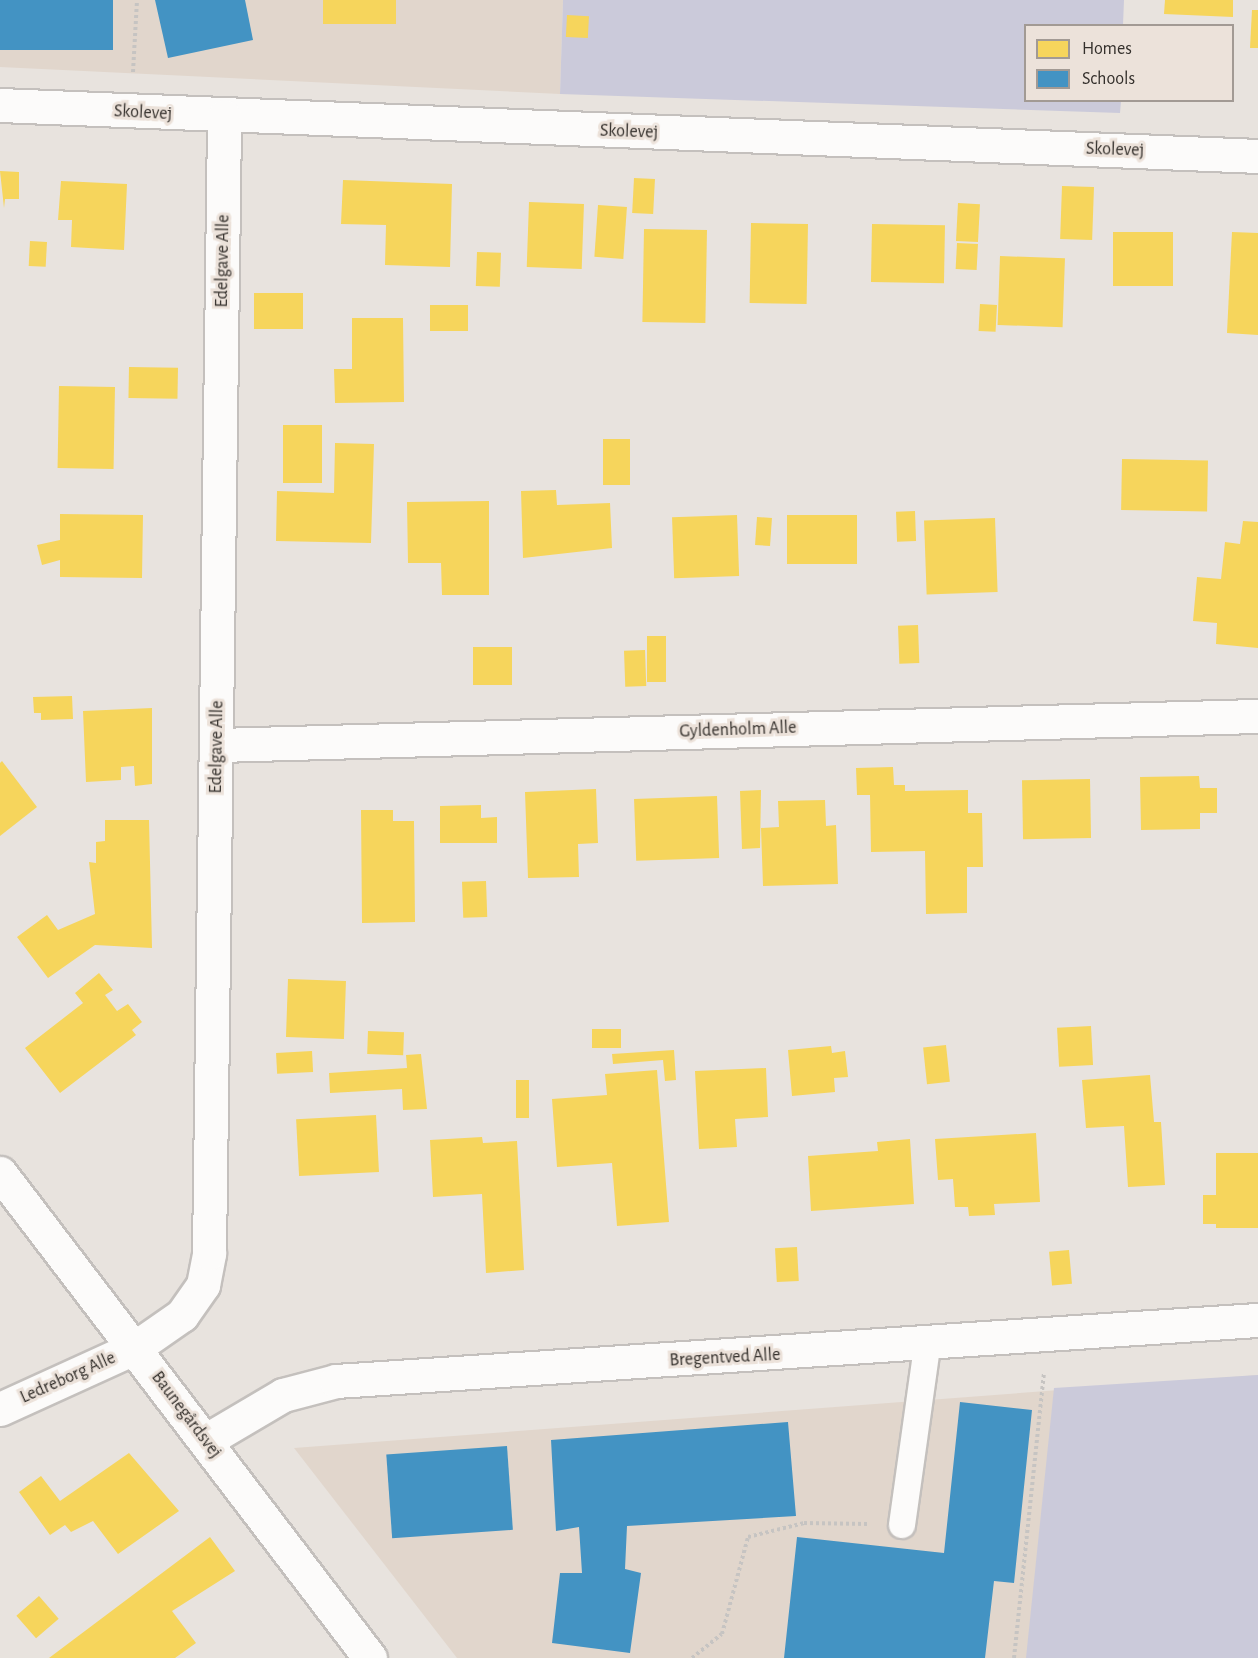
<!DOCTYPE html>
<html>
<head>
<meta charset="utf-8">
<style>
  body { margin:0 }
  #map { position:relative; width:1258px; height:1658px; overflow:hidden; background:#e8e3de; font-family:"Alegreya Sans",sans-serif }
  div>[style] { position:absolute }
  [style*='--x'] { left:calc(var(--x)*1px); top:calc(var(--y)*1px); width:calc(var(--w)*1px); rotate:calc(var(--a)*1deg) }
  .built>* { inset:0; background:#e1d6cc }
  .green>* { inset:0; background:#cbcada }
  .homes>* { inset:0; background:#f6d55c; transform-origin:0 0 }
  .schools>* { inset:0; background:#4393c3; transform-origin:0 0 }
  .path>* { height:4px; margin-top:-2px; transform-origin:0; background:repeating-linear-gradient(90deg,#c6c4c2 0 3px,transparent 0 6px) }
  .roads { filter:drop-shadow(2px 0 #c4c0bd) drop-shadow(-2px 0 #c4c0bd) drop-shadow(0 2px #c4c0bd) drop-shadow(0 -2px #c4c0bd) }
  .lane>* { height:26px; margin:-13px; padding:0 13px; transform-origin:13px; border-radius:13px; background:#fcfbfa }
  .street>* { height:33px; margin:-16.5px; padding:0 16.5px; transform-origin:16.5px; border-radius:16.5px; background:#fcfbfa }
  .secondary>* { height:33px; margin:-16.5px; padding:0 16.5px; transform-origin:16.5px; border-radius:16.5px; background:#fcfbfa }
  span { translate:-50% -50%; white-space:nowrap; text-align:center; line-height:1.15; -webkit-text-stroke:6px #ece2da; paint-order:stroke }
  .street-label { font-size:18px; color:#332f2b }
  .legend { position:absolute; left:1024px; top:24px; width:210px; height:78px; box-sizing:border-box; background:#ece2da; border:2px solid #a29a94; margin:0; padding:8px 10px; list-style:none; font-size:18px; color:#332f2b }
  .legend li { display:flex; align-items:center; gap:12px; height:30px }
  .legend b { width:30px; border:2px solid #a29a94 }
</style>
</head>
<body>
<div id="map">
  <div class="built">
    <i style="clip-path:polygon(0 0,563px 0,560px 94px,0 67px)"></i>
    <i style="clip-path:polygon(1258px 1375px,1258px 1658px,457px 1658px,294px 1448px)"></i>
  </div>
  <div class="green">
    <i style="clip-path:polygon(563px 0,1124px 0,1123px 25px,1026px 26px,1026px 100px,1121px 101px,1120px 113px,560px 94px)"></i>
    <i style="clip-path:polygon(1258px 1375px,1258px 1658px,1026px 1658px,1054px 1388px)"></i>
  </div>
  <div class="homes">
    <i style="left:323px;top:0;width:73px;height:24px"></i>
    <i style="clip-path:polygon(1165px 0,1233px 0,1233px 17px,1164px 14px)"></i>
    <i style="clip-path:polygon(1252px 10px,1258px 10px,1258px 48px,1250px 48px)"></i>
    <i style="left:567px;top:15px;width:22px;height:22px;rotate:3deg"></i>
    <i style="clip-path:polygon(0 171px,19px 172px,19px 199px,5px 199px,4px 208px)"></i>
    <i style="left:634px;top:178px;width:21px;height:35px;rotate:3deg"></i>
    <i style="clip-path:polygon(343px 180px,452px 184px,450px 267px,385px 265px,386px 225px,341px 224px)"></i>
    <i style="clip-path:polygon(61px 181px,127px 184px,124px 250px,71px 247px,72px 220px,58px 220px)"></i>
    <i style="left:1062px;top:186px;width:32px;height:53px;rotate:2deg"></i>
    <i style="left:529px;top:202px;width:55px;height:65px;rotate:2deg"></i>
    <i style="left:958px;top:203px;width:22px;height:38px;rotate:3deg"></i>
    <i style="left:598px;top:205px;width:29px;height:52px;rotate:4deg"></i>
    <i style="left:751px;top:223px;width:57px;height:80px;rotate:1deg"></i>
    <i style="left:872px;top:224px;width:73px;height:58px;rotate:1deg"></i>
    <i style="left:644px;top:229px;width:63px;height:93px;rotate:1deg"></i>
    <i style="left:1113px;top:232px;width:60px;height:54px"></i>
    <i style="clip-path:polygon(1232px 232px,1258px 233px,1258px 335px,1227px 333px)"></i>
    <i style="left:30px;top:241px;width:17px;height:25px;rotate:3deg"></i>
    <i style="left:957px;top:243px;width:21px;height:26px;rotate:3deg"></i>
    <i style="left:477px;top:252px;width:24px;height:34px;rotate:2deg"></i>
    <i style="left:1000px;top:256px;width:65px;height:69px;rotate:2deg"></i>
    <i style="left:254px;top:293px;width:49px;height:36px"></i>
    <i style="left:980px;top:304px;width:17px;height:27px;rotate:3deg"></i>
    <i style="left:430px;top:305px;width:38px;height:26px"></i>
    <i style="clip-path:polygon(352px 318px,403px 318px,404px 402px,335px 403px,334px 369px,352px 369px)"></i>
    <i style="left:129px;top:367px;width:49px;height:31px;rotate:1deg"></i>
    <i style="left:59px;top:386px;width:56px;height:82px;rotate:1deg"></i>
    <i style="left:283px;top:425px;width:39px;height:58px"></i>
    <i style="left:603px;top:439px;width:27px;height:46px"></i>
    <i style="clip-path:polygon(335px 443px,374px 444px,371px 543px,276px 541px,277px 491px,334px 493px)"></i>
    <i style="left:1122px;top:459px;width:86px;height:51px;rotate:1deg"></i>
    <i style="clip-path:polygon(556px 490px,557px 505px,610px 503px,612px 548px,523px 558px,521px 491px)"></i>
    <i style="clip-path:polygon(489px 501px,489px 595px,442px 595px,441px 563px,408px 563px,407px 502px)"></i>
    <i style="left:915px;top:511px;width:30px;height:19px;rotate:88deg"></i>
    <i style="clip-path:polygon(60px 514px,143px 515px,142px 578px,60px 577px,60px 560px,42px 565px,37px 545px,60px 540px)"></i>
    <i style="left:737px;top:515px;width:61px;height:65px;rotate:88deg"></i>
    <i style="left:857px;top:515px;width:49px;height:70px;rotate:90deg"></i>
    <i style="left:757px;top:517px;width:15px;height:28px;rotate:4deg"></i>
    <i style="left:995px;top:518px;width:74px;height:71px;rotate:88deg"></i>
    <i style="clip-path:polygon(1243px 521px,1258px 522px,1258px 648px,1216px 644px,1217px 623px,1193px 621px,1197px 577px,1221px 579px,1225px 542px,1240px 544px)"></i>
    <i style="left:918px;top:625px;width:38px;height:20px;rotate:88deg"></i>
    <i style="left:647px;top:636px;width:19px;height:46px"></i>
    <i style="left:473px;top:647px;width:39px;height:38px"></i>
    <i style="left:645px;top:650px;width:36px;height:21px;rotate:88deg"></i>
    <i style="clip-path:polygon(72px 696px,73px 719px,41px 720px,41px 713px,34px 713px,33px 697px)"></i>
    <i style="clip-path:polygon(152px 708px,152px 784px,135px 786px,134px 766px,121px 767px,121px 780px,86px 782px,83px 711px)"></i>
    <i style="clip-path:polygon(2px 761px,37px 807px,0 836px,0 763px)"></i>
    <i style="clip-path:polygon(893px 767px,894px 785px,905px 785px,905px 791px,968px 790px,968px 813px,982px 813px,983px 867px,967px 867px,967px 913px,926px 914px,925px 851px,871px 852px,870px 795px,857px 795px,856px 768px)"></i>
    <i style="clip-path:polygon(1199px 776px,1200px 788px,1217px 788px,1217px 813px,1200px 813px,1200px 829px,1141px 830px,1140px 777px)"></i>
    <i style="left:1090px;top:779px;width:59px;height:68px;rotate:89deg"></i>
    <i style="clip-path:polygon(596px 789px,598px 843px,578px 844px,579px 877px,528px 878px,525px 792px)"></i>
    <i style="clip-path:polygon(761px 790px,760px 848px,742px 849px,740px 791px)"></i>
    <i style="left:717px;top:796px;width:62px;height:83px;rotate:88deg"></i>
    <i style="clip-path:polygon(825px 800px,826px 826px,836px 825px,838px 884px,763px 886px,761px 828px,779px 827px,778px 801px)"></i>
    <i style="clip-path:polygon(481px 805px,481px 818px,497px 817px,497px 843px,440px 843px,440px 806px)"></i>
    <i style="clip-path:polygon(361px 810px,393px 810px,393px 821px,414px 821px,415px 922px,362px 923px)"></i>
    <i style="clip-path:polygon(105px 820px,149px 820px,152px 948px,95px 945px,48px 978px,17px 937px,47px 915px,58px 930px,95px 914px,89px 862px,96px 863px,96px 842px,105px 841px)"></i>
    <i style="left:486px;top:881px;width:36px;height:24px;rotate:88deg"></i>
    <i style="clip-path:polygon(99px 973px,113px 990px,105px 995px,117px 1011px,128px 1004px,142px 1022px,132px 1030px,136px 1035px,60px 1093px,25px 1048px,83px 1003px,75px 993px)"></i>
    <i style="left:288px;top:979px;width:58px;height:58px;rotate:2deg"></i>
    <i style="left:1091px;top:1026px;width:39px;height:34px;rotate:87deg"></i>
    <i style="left:592px;top:1029px;width:29px;height:19px"></i>
    <i style="left:368px;top:1031px;width:36px;height:23px;rotate:2deg"></i>
    <i style="left:946px;top:1045px;width:37px;height:23px;rotate:84deg"></i>
    <i style="clip-path:polygon(831px 1046px,832px 1053px,845px 1051px,848px 1077px,834px 1078px,835px 1092px,792px 1096px,788px 1050px)"></i>
    <i style="clip-path:polygon(674px 1050px,676px 1080px,665px 1081px,663px 1060px,613px 1064px,612px 1054px)"></i>
    <i style="left:312px;top:1051px;width:21px;height:36px;rotate:87deg"></i>
    <i style="clip-path:polygon(421px 1054px,427px 1109px,403px 1110px,402px 1089px,330px 1093px,329px 1073px,407px 1068px,406px 1055px)"></i>
    <i style="clip-path:polygon(766px 1068px,768px 1117px,735px 1119px,737px 1147px,699px 1149px,695px 1071px)"></i>
    <i style="clip-path:polygon(657px 1070px,669px 1222px,617px 1226px,612px 1163px,557px 1167px,552px 1099px,607px 1095px,605px 1074px)"></i>
    <i style="clip-path:polygon(1150px 1075px,1154px 1122px,1161px 1122px,1165px 1185px,1128px 1187px,1124px 1126px,1086px 1128px,1082px 1080px)"></i>
    <i style="left:516px;top:1080px;width:13px;height:38px"></i>
    <i style="left:376px;top:1115px;width:57px;height:80px;rotate:87deg"></i>
    <i style="clip-path:polygon(1036px 1133px,1040px 1202px,994px 1204px,995px 1215px,969px 1216px,968px 1207px,955px 1207px,953px 1179px,938px 1180px,935px 1139px)"></i>
    <i style="clip-path:polygon(482px 1137px,483px 1143px,517px 1141px,524px 1270px,486px 1273px,482px 1194px,433px 1197px,430px 1140px)"></i>
    <i style="clip-path:polygon(910px 1139px,914px 1204px,811px 1211px,808px 1156px,878px 1151px,877px 1142px)"></i>
    <i style="left:1258px;top:1153px;width:75px;height:42px;rotate:90deg"></i>
    <i style="left:1203px;top:1195px;width:15px;height:29px"></i>
    <i style="left:797px;top:1247px;width:34px;height:22px;rotate:87deg"></i>
    <i style="left:1069px;top:1250px;width:34px;height:20px;rotate:85deg"></i>
    <i style="clip-path:polygon(129px 1453px,179px 1511px,118px 1554px,93px 1521px,71px 1532px,65px 1525px,50px 1535px,19px 1492px,41px 1476px,60px 1501px)"></i>
    <i style="clip-path:polygon(210px 1537px,235px 1571px,172px 1611px,196px 1643px,175px 1658px,49px 1658px)"></i>
    <i style="left:39px;top:1596px;width:30px;height:30px;rotate:49deg"></i>
  </div>
  <div class="schools">
    <i style="left:0;top:0;width:113px;height:50px"></i>
    <i style="clip-path:polygon(155px 0,245px 0,253px 40px,168px 58px)"></i>
    <i style="clip-path:polygon(960px 1402px,1032px 1410px,1014px 1583px,994px 1581px,985px 1658px,784px 1658px,797px 1537px,944px 1553px)"></i>
    <i style="clip-path:polygon(788px 1422px,796px 1516px,627px 1526px,625px 1569px,641px 1573px,630px 1653px,552px 1643px,560px 1573px,582px 1573px,579px 1527px,556px 1531px,551px 1440px)"></i>
    <i style="left:507px;top:1446px;width:84px;height:121px;rotate:86deg"></i>
  </div>
  <div class="path">
    <i style="--x:133;--y:72;--w:72;--a:-86.8"></i>
    <i style="--x:692;--y:1658;--w:38;--a:-39"></i>
    <i style="--x:722;--y:1634;--w:100;--a:-75"></i>
    <i style="--x:748;--y:1537;--w:58;--a:-14"></i>
    <i style="--x:804;--y:1523;--w:64;--a:0.9"></i>
    <i style="--x:1014;--y:1658;--w:287;--a:-84"></i>
  </div>
  <div class="roads">
    <div class="lane">
      <i style="--x:902;--y:1525;--w:181;--a:-82"></i>
    </div>
    <div class="street">
      <i style="--x:0;--y:105;--w:1259;--a:2.32"></i>
      <i style="--x:218;--y:745;--w:1040;--a:-1.6"></i>
      <i style="--x:0;--y:1409;--w:149;--a:-24.5"></i>
      <i style="--x:136;--y:1347;--w:56;--a:-34.8"></i>
      <i style="--x:182;--y:1315;--w:37;--a:-55"></i>
      <i style="--x:203;--y:1285;--w:33;--a:-79"></i>
      <i style="--x:209;--y:1253;--w:1137;--a:-89.24"></i>
      <i style="--x:205;--y:1441;--w:91;--a:-30.5"></i>
      <i style="--x:283;--y:1395;--w:55;--a:-14.8"></i>
      <i style="--x:336;--y:1381;--w:924;--a:-3.79"></i>
    </div>
    <div class="secondary">
      <i style="--x:0;--y:1173;--w:610;--a:52.66"></i>
    </div>
  </div>
  <div class="street-label">
    <span style="left:143px;top:113px;rotate:3deg">Skolevej</span>
    <span style="left:629px;top:132px;rotate:2deg">Skolevej</span>
    <span style="left:1115px;top:150px;rotate:2deg">Skolevej</span>
    <span style="left:223px;top:261px;rotate:-89deg">Edelgave Alle</span>
    <span style="left:738px;top:730px;rotate:-2deg">Gyldenholm Alle</span>
    <span style="left:217px;top:747px;rotate:-89deg">Edelgave Alle</span>
    <span style="left:725px;top:1358px;rotate:-3deg">Bregentved Alle</span>
    <span style="left:68px;top:1378px;rotate:-24deg">Ledreborg Alle</span>
    <span style="left:186px;top:1415px;rotate:53deg">Baunegårdsvej</span>
  </div>
  <ul class="legend">
  <li><b style="height:16px;background:#f6d55c"></b>Homes</li>
  <li><b style="height:16px;background:#4393c3"></b>Schools</li>
  </ul>
</div>
</body>
</html>
